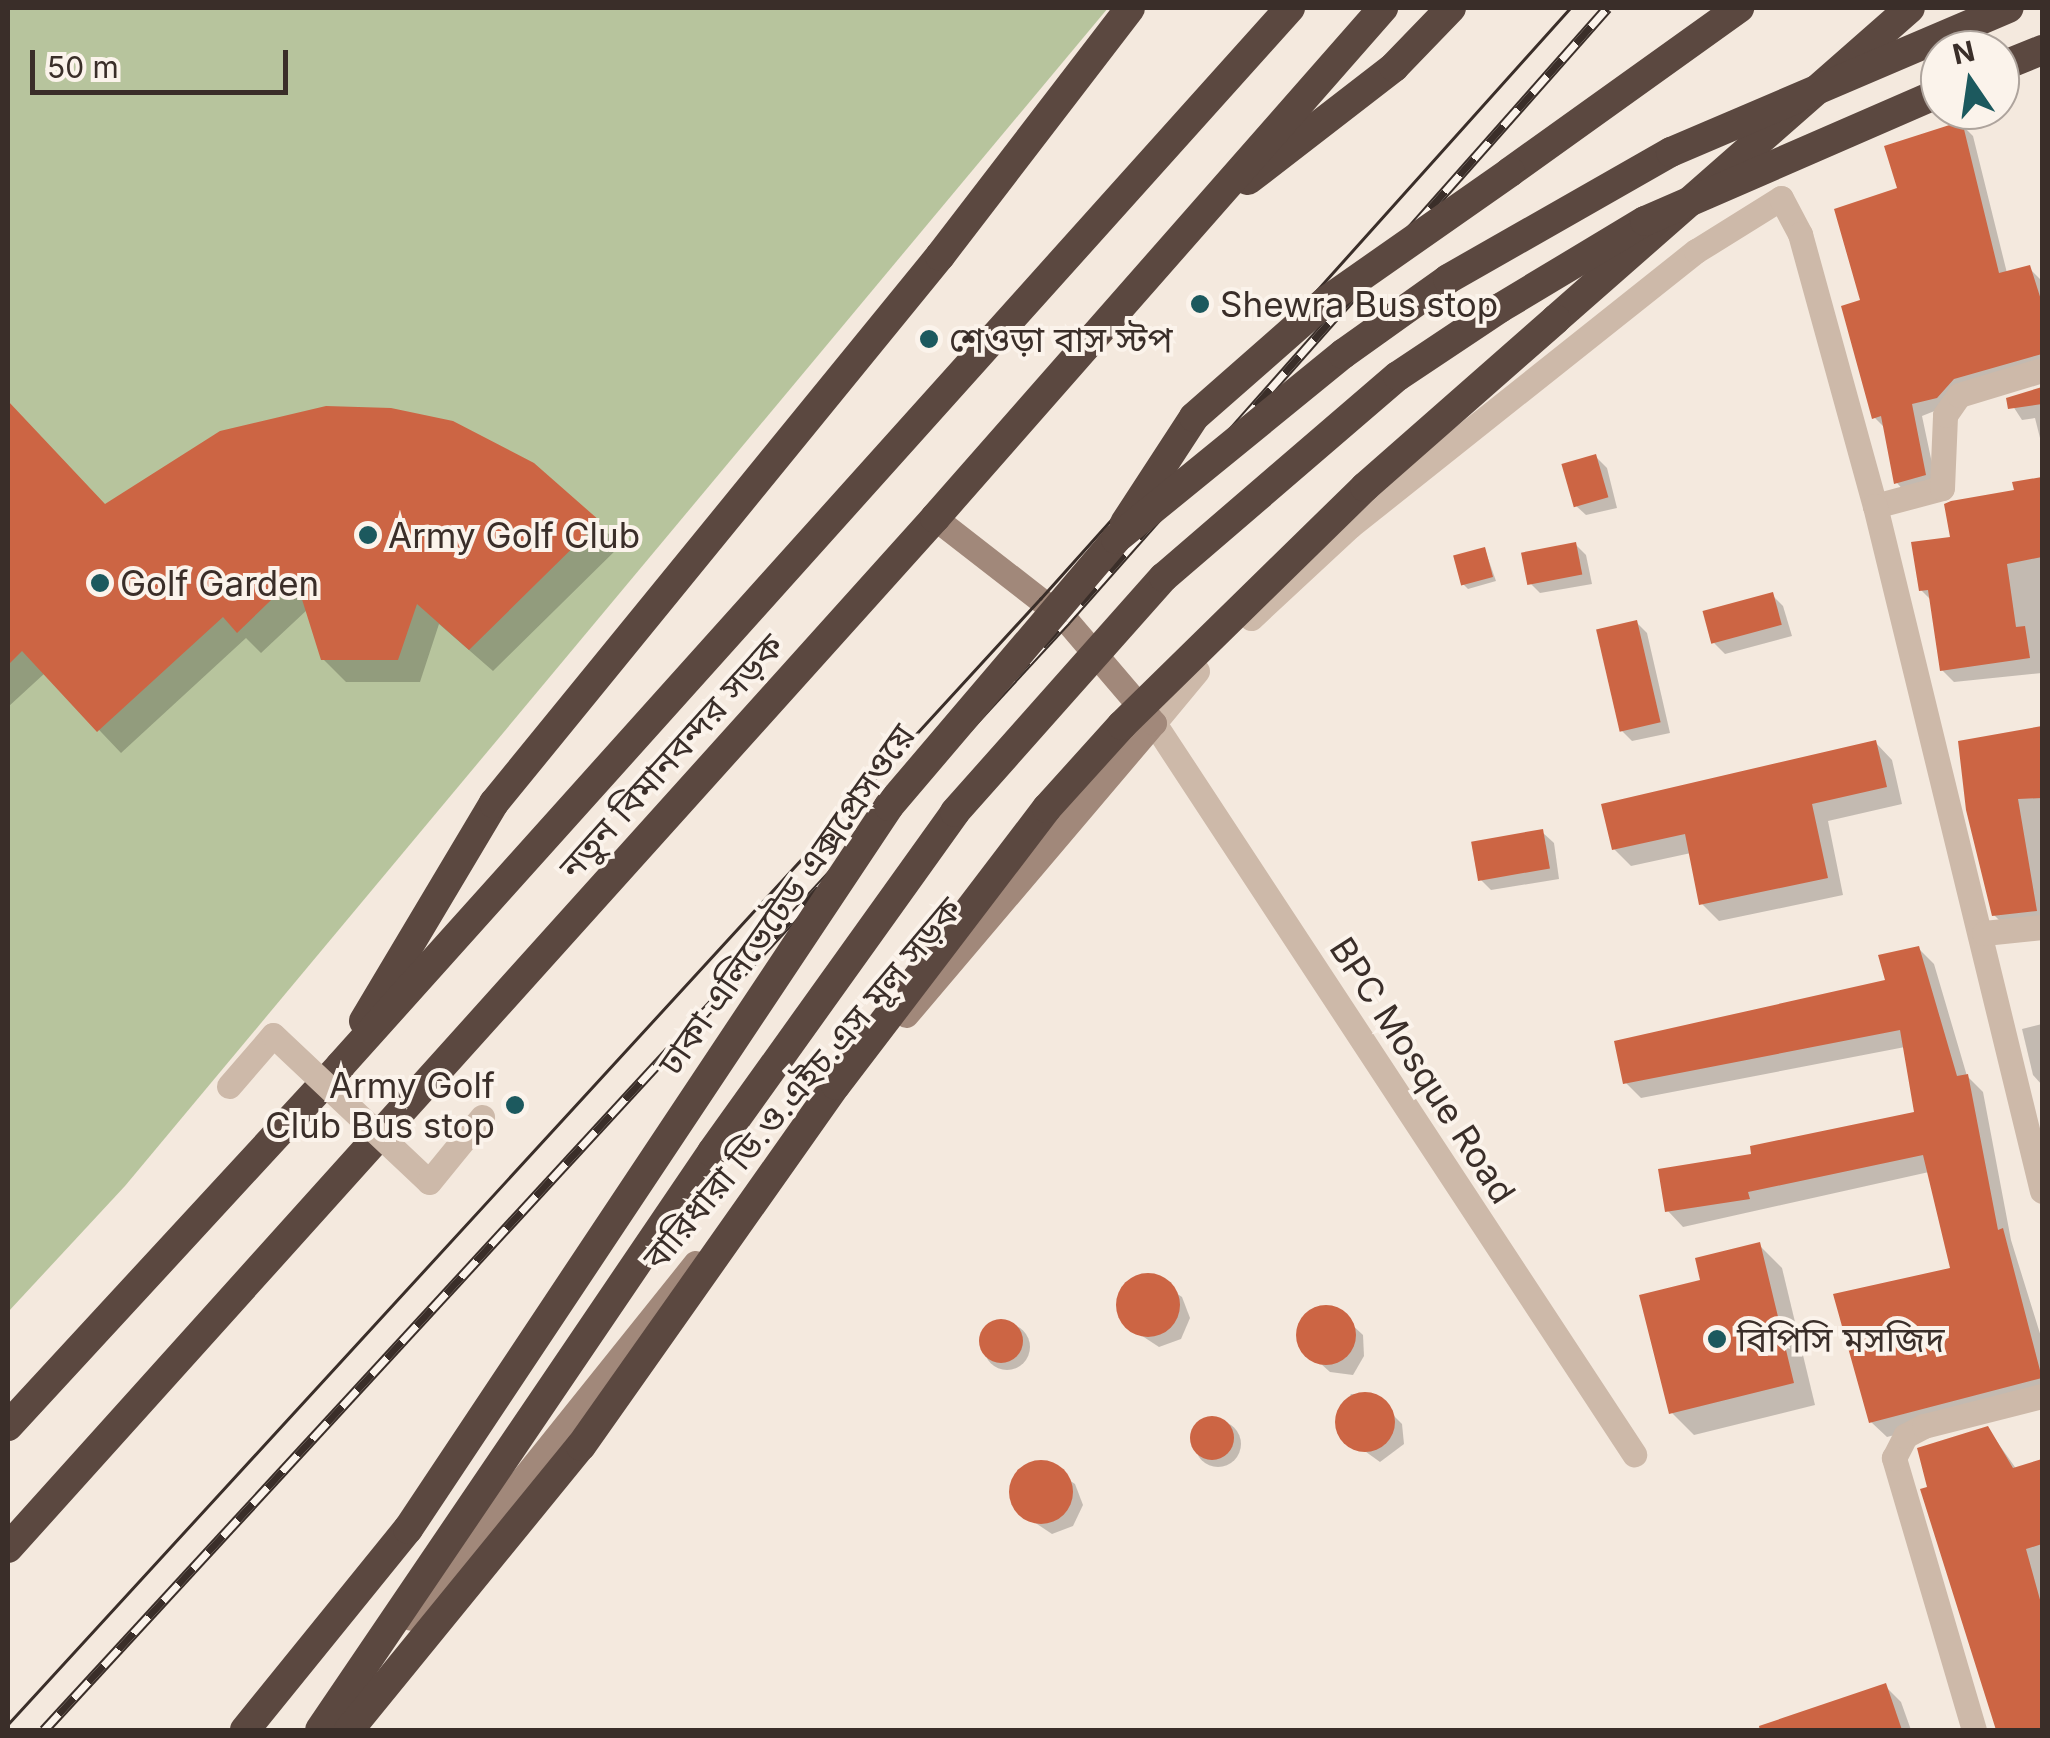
<!DOCTYPE html>
<html>
<head>
<meta charset="utf-8">
<style>
  body { margin:0 }
  #map { position:relative; width:2050px; height:1738px; overflow:hidden; background:#f4e9de; font-family:Inter,"Noto Sans Bengali",sans-serif }
  div>[style] { position:absolute }
  [style*='--x'] { left:calc(var(--x)*1px); top:calc(var(--y)*1px); width:calc(var(--w)*1px); rotate:calc(var(--a)*1deg) }
  .green>* { inset:0; background:#b7c49d }
  .shadow>* { inset:0; background:#0003 }
  .round { border-radius:50% }
  .building>* { inset:0; background:#cc6544; transform-origin:0 0 }
  .street>* { height:25px; margin:-12.5px; padding:0 12.5px; transform-origin:12.5px; border-radius:12.5px; background:#cdb9a9 }
  .secondary>* { height:25px; margin:-12.5px; padding:0 12.5px; transform-origin:12.5px; border-radius:12.5px; background:#a1887a }
  .highway>* { height:30px; margin:-15px; padding:0 15px; transform-origin:15px; border-radius:15px; background:#5b4840 }
  .tram>* { height:2.5px; margin:-1.25px; padding:0 1.25px; transform-origin:1.25px; border-radius:1.25px; background:#3a2e29 }
  .rail>* { height:11px; margin-top:-5.5px; transform-origin:0; background:repeating-linear-gradient(90deg,#fbf3eb 0 22px,#3a2e29 0 44px); box-sizing:border-box; border-block:2px solid #3a2e29 }
  .street-bridge>* { height:25px; margin:-12.5px; padding:0 12.5px; transform-origin:12.5px; border-radius:12.5px; background:#cdb9a9 }
  .highway-bridge>* { height:30px; margin:-15px; padding:0 15px; transform-origin:15px; border-radius:15px; background:#5b4840 }
  .dots>* { width:28px; height:28px; translate:-50% -50%; box-sizing:border-box; border:5px solid #fbf3eb; border-radius:50% }
  span { translate:-50% -50%; white-space:nowrap; text-align:center; line-height:1.15; -webkit-text-stroke:8px #fbf3eb; paint-order:stroke }
  .poi-label { font-size:35px; color:#3a2e29 }
  .left { translate:0 -50%; text-align:left }
  .right { translate:-100% -50%; text-align:right }
  .street-label { font-size:35px; color:#3a2e29 }
  .frame { position:absolute; inset:0; border:10px solid #3a2e29; pointer-events:none }
  .north { position:absolute; left:1920px; top:30px; width:100px; height:100px; box-sizing:border-box; background:#fbf3eb; border:2px solid #aea49d; border-radius:50%; rotate:347deg; font-size:28px; font-weight:700; line-height:40px; text-align:center; color:#3a2e29 }
  .north::after { content:''; display:block; margin:auto; width:35px; height:45px; background:#1c595e; clip-path:polygon(50% 0,100% 100%,50% 72%,0 100%) }
  .scale { position:absolute; left:30px; top:50px; width:258px; height:45px; box-sizing:border-box; border:5px solid #3a2e29; border-top:0; padding-left:12px; font-size:30px; line-height:35px; white-space:nowrap; color:#3a2e29; -webkit-text-stroke:8px #fbf3eb; paint-order:stroke }
</style>
</head>
<body>
<div id="map">
  <div class="green">
    <i style="clip-path:polygon(8px 8px,1108px 8px,125px 1186px,8px 1312px)"></i>
  </div>
  <div class="shadow">
    <i style="clip-path:polygon(1961px 124px,1973px 136px,2007px 273px,2029px 268px,2041px 280px,2042px 368px,1922px 416px,1937px 487px,1908px 495px,1897px 483px,1886px 429px,1874px 417px,1863px 302px,1900px 190px)"></i>
    <i style="clip-path:polygon(2042px 389px,2042px 446px,2035px 418px,2022px 420px,2009px 400px)"></i>
    <i style="clip-path:polygon(8px 404px,106px 507px,532px 465px,621px 545px,493px 671px,439px 624px,420px 682px,346px 682px,323px 659px,308px 609px,261px 653px,246px 638px,121px 753px,45px 673px,8px 707px)"></i>
    <i style="clip-path:polygon(1596px 457px,1607px 468px,1617px 508px,1586px 515px,1574px 504px)"></i>
    <i style="clip-path:polygon(2042px 480px,2042px 673px,1954px 682px,1942px 670px,1932px 601px,1921px 590px,1953px 539px,2016px 493px,2015px 484px)"></i>
    <i style="clip-path:polygon(1575px 544px,1586px 555px,1592px 584px,1540px 593px,1529px 582px)"></i>
    <i style="clip-path:polygon(1485px 550px,1496px 581px,1468px 589px,1463px 584px)"></i>
    <i style="clip-path:polygon(1772px 595px,1783px 606px,1792px 636px,1725px 654px,1714px 643px)"></i>
    <i style="clip-path:polygon(1636px 622px,1647px 633px,1670px 733px,1632px 741px,1621px 730px)"></i>
    <i style="clip-path:polygon(2042px 728px,2042px 923px,2006px 927px,1994px 915px,1960px 743px)"></i>
    <i style="clip-path:polygon(1875px 742px,1892px 760px,1902px 804px,1828px 821px,1843px 895px,1719px 921px,1702px 904px,1691px 853px,1631px 866px,1614px 849px)"></i>
    <i style="clip-path:polygon(1542px 832px,1554px 843px,1559px 879px,1491px 890px,1480px 879px)"></i>
    <i style="clip-path:polygon(1918px 948px,1934px 964px,1967px 1076px,1983px 1092px,2011px 1240px,2042px 1340px,2042px 1397px,1887px 1437px,1871px 1422px,1953px 1270px,1929px 1172px,1683px 1227px,1668px 1211px,1754px 1156px,1917px 1114px,1905px 1047px,1641px 1098px,1625px 1082px,1888px 982px)"></i>
    <i style="clip-path:polygon(2042px 1024px,2042px 1085px,2033px 1075px,2022px 1029px)"></i>
    <i style="clip-path:polygon(1759px 1245px,1782px 1268px,1815px 1405px,1694px 1435px,1671px 1412px,1703px 1282px)"></i>
    <i style="clip-path:polygon(1149px 1275px,1182px 1297px,1190px 1318px,1181px 1339px,1159px 1347px,1127px 1326px,1118px 1304px,1128px 1284px)"></i>
    <i style="clip-path:polygon(1335px 1309px,1363px 1335px,1364px 1356px,1353px 1375px,1330px 1372px,1301px 1346px,1301px 1325px,1315px 1310px)"></i>
    <i class="round" style="left:984px;top:1324px;width:46px;height:46px"></i>
    <i style="clip-path:polygon(1351px 1394px,1375px 1397px,1402px 1424px,1404px 1444px,1380px 1462px,1341px 1434px,1340px 1413px)"></i>
    <i class="round" style="left:1195px;top:1421px;width:46px;height:46px"></i>
    <i style="clip-path:polygon(1988px 1429px,2017px 1470px,2042px 1462px,2042px 1730px,1998px 1730px,1923px 1491px)"></i>
    <i style="clip-path:polygon(1042px 1462px,1075px 1484px,1083px 1505px,1073px 1526px,1052px 1534px,1019px 1512px,1011px 1491px,1021px 1470px)"></i>
    <i style="clip-path:polygon(1885px 1686px,1901px 1702px,1911px 1730px,1752px 1730px)"></i>
  </div>
  <div class="building">
    <i style="clip-path:polygon(1962px 121px,1999px 273px,2030px 265px,2042px 303px,2042px 354px,1954px 379px,1937px 398px,1912px 404px,1926px 475px,1894px 484px,1881px 416px,1872px 419px,1841px 306px,1860px 300px,1834px 209px,1897px 188px,1884px 146px)"></i>
    <i style="clip-path:polygon(2042px 387px,2042px 404px,2008px 409px,2006px 398px)"></i>
    <i style="clip-path:polygon(8px 401px,105px 504px,220px 431px,326px 406px,391px 408px,453px 421px,534px 463px,600px 521px,469px 650px,417px 604px,398px 660px,321px 660px,295px 577px,237px 633px,223px 617px,97px 732px,22px 651px,8px 665px)"></i>
    <i style="left:1596px;top:454px;width:45px;height:36px;rotate:74deg"></i>
    <i style="clip-path:polygon(2042px 477px,2042px 557px,2007px 564px,2016px 627px,2025px 626px,2030px 658px,1940px 671px,1928px 590px,1919px 591px,1911px 542px,1950px 537px,1944px 504px,1951px 501px,2014px 490px,2012px 482px)"></i>
    <i style="left:1576px;top:542px;width:33px;height:56px;rotate:79deg"></i>
    <i style="left:1485px;top:547px;width:31px;height:33px;rotate:75deg"></i>
    <i style="left:1773px;top:592px;width:34px;height:73px;rotate:75deg"></i>
    <i style="left:1637px;top:620px;width:105px;height:42px;rotate:77deg"></i>
    <i style="clip-path:polygon(2042px 726px,2042px 798px,2018px 799px,2037px 911px,1992px 916px,1966px 810px,1958px 741px)"></i>
    <i style="clip-path:polygon(1876px 740px,1887px 787px,1812px 804px,1828px 878px,1699px 905px,1685px 834px,1612px 850px,1601px 804px)"></i>
    <i style="left:1543px;top:829px;width:40px;height:73px;rotate:80deg"></i>
    <i style="clip-path:polygon(1919px 946px,1957px 1076px,1968px 1074px,1998px 1230px,2003px 1228px,2042px 1378px,1869px 1423px,1833px 1294px,1950px 1268px,1923px 1155px,1748px 1192px,1750px 1199px,1665px 1212px,1658px 1169px,1751px 1154px,1750px 1146px,1914px 1112px,1900px 1030px,1623px 1084px,1614px 1041px,1885px 980px,1878px 955px)"></i>
    <i style="clip-path:polygon(1760px 1242px,1794px 1383px,1669px 1414px,1639px 1295px,1700px 1280px,1695px 1258px)"></i>
    <i class="round" style="left:1116px;top:1273px;width:64px;height:64px"></i>
    <i class="round" style="left:1296px;top:1305px;width:60px;height:60px"></i>
    <i class="round" style="left:979px;top:1319px;width:44px;height:44px"></i>
    <i class="round" style="left:1335px;top:1392px;width:60px;height:60px"></i>
    <i class="round" style="left:1190px;top:1416px;width:44px;height:44px"></i>
    <i style="clip-path:polygon(1988px 1426px,2013px 1468px,2042px 1459px,2042px 1544px,2026px 1549px,2042px 1607px,2042px 1730px,1996px 1730px,1920px 1489px,1927px 1487px,1917px 1448px)"></i>
    <i class="round" style="left:1009px;top:1460px;width:64px;height:64px"></i>
    <i style="clip-path:polygon(1886px 1683px,1902px 1730px,1760px 1730px,1759px 1726px)"></i>
  </div>
  <div class="street">
    <i style="--x:1875;--y:506;--w:69;--a:-15"></i>
    <i style="--x:1942;--y:488;--w:73;--a:-87.6"></i>
    <i style="--x:1945;--y:415;--w:24;--a:-55"></i>
    <i style="--x:1959;--y:395;--w:87;--a:-16.8"></i>
    <i style="--x:1251;--y:618;--w:135;--a:-42.9"></i>
    <i style="--x:1350;--y:526;--w:442;--a:-38.5"></i>
    <i style="--x:1696;--y:251;--w:100;--a:-31.9"></i>
    <i style="--x:1781;--y:198;--w:41;--a:62.2"></i>
    <i style="--x:1800;--y:234;--w:282;--a:74.6"></i>
    <i style="--x:1875;--y:506;--w:705;--a:76.3"></i>
    <i style="--x:1197;--y:671;--w:67;--a:129.6"></i>
    <i style="--x:1154;--y:723;--w:875;--a:56.71"></i>
    <i style="--x:1984;--y:933;--w:58;--a:-5.9"></i>
    <i style="--x:1974;--y:1730;--w:284;--a:-106.4"></i>
    <i style="--x:1894;--y:1458;--w:25;--a:-63"></i>
    <i style="--x:1905;--y:1436;--w:21;--a:-28"></i>
    <i style="--x:1924;--y:1426;--w:122;--a:-14.3"></i>
  </div>
  <div class="secondary">
    <i style="--x:906;--y:1015;--w:383;--a:-49.7"></i>
    <i style="--x:1154;--y:723;--w:135;--a:-130.5"></i>
    <i style="--x:1066;--y:620;--w:166;--a:-142.1"></i>
    <i style="--x:411;--y:1618;--w:455;--a:-51.3"></i>
  </div>
  <div class="highway">
    <i style="--x:2000;--y:67;--w:45;--a:-22"></i>
    <i style="--x:1510;--y:172;--w:282;--a:-35.6"></i>
    <i style="--x:1248;--y:180;--w:185;--a:-37.7"></i>
    <i style="--x:1394;--y:67;--w:82;--a:-46"></i>
    <i style="--x:1556;--y:319;--w:471;--a:-41.3"></i>
    <i style="--x:364;--y:1021;--w:254;--a:-59.2"></i>
    <i style="--x:494;--y:803;--w:706;--a:-50.81"></i>
    <i style="--x:940;--y:256;--w:312;--a:-52.5"></i>
    <i style="--x:8;--y:1426;--w:490;--a:-47.3"></i>
    <i style="--x:340;--y:1066;--w:1422;--a:-48.08"></i>
    <i style="--x:8;--y:1548;--w:1386;--a:-48.01"></i>
    <i style="--x:935;--y:518;--w:679;--a:-48.7"></i>
  </div>
  <div class="tram">
    <i style="--x:8;--y:1724;--w:1527;--a:-47.47"></i>
    <i style="--x:1040;--y:599;--w:794;--a:-48.11"></i>
  </div>
  <div class="rail">
    <i style="--x:44;--y:1730;--w:1509;--a:-47.36"></i>
    <i style="--x:1066;--y:620;--w:817;--a:-48.52"></i>
  </div>
  <div class="street-bridge">
    <i style="--x:229;--y:1086;--w:67;--a:-49.2"></i>
    <i style="--x:273;--y:1035;--w:214;--a:43.3"></i>
    <i style="--x:429;--y:1182;--w:84;--a:-50.8"></i>
  </div>
  <div class="highway-bridge">
    <i style="--x:1125;--y:523;--w:126;--a:-56.9"></i>
    <i style="--x:1194;--y:417;--w:176;--a:-41.3"></i>
    <i style="--x:1326;--y:301;--w:225;--a:-35"></i>
    <i style="--x:245;--y:1730;--w:259;--a:-51"></i>
    <i style="--x:408;--y:1529;--w:868;--a:-56.36"></i>
    <i style="--x:889;--y:806;--w:350;--a:-49.6"></i>
    <i style="--x:1116;--y:539;--w:293;--a:-39.2"></i>
    <i style="--x:1343;--y:354;--w:129;--a:-35.5"></i>
    <i style="--x:1448;--y:279;--w:257;--a:-29.7"></i>
    <i style="--x:1671;--y:152;--w:367;--a:-23.1"></i>
    <i style="--x:320;--y:1730;--w:698;--a:-55.85"></i>
    <i style="--x:712;--y:1152;--w:418;--a:-54.4"></i>
    <i style="--x:955;--y:812;--w:314;--a:-48.4"></i>
    <i style="--x:1164;--y:577;--w:308;--a:-40.7"></i>
    <i style="--x:1398;--y:376;--w:123;--a:-33.7"></i>
    <i style="--x:1500;--y:308;--w:169;--a:-31"></i>
    <i style="--x:1645;--y:221;--w:322;--a:-23.5"></i>
    <i style="--x:349;--y:1730;--w:367;--a:-50.8"></i>
    <i style="--x:581;--y:1446;--w:442;--a:-54.8"></i>
    <i style="--x:836;--y:1085;--w:348;--a:-52.7"></i>
    <i style="--x:1047;--y:808;--w:112;--a:-47.9"></i>
    <i style="--x:1122;--y:725;--w:340;--a:-44.4"></i>
    <i style="--x:1365;--y:487;--w:254;--a:-41.3"></i>
  </div>
  <div class="dots">
    <i style="left:1200px;top:304px;background:#1c595e"></i>
    <i style="left:929px;top:339px;background:#1c595e"></i>
    <i style="left:368px;top:535px;background:#1c595e"></i>
    <i style="left:100px;top:583px;background:#1c595e"></i>
    <i style="left:515px;top:1105px;background:#1c595e"></i>
    <i style="left:1717px;top:1339px;background:#1c595e"></i>
  </div>
  <div class="poi-label">
    <span class="left" style="left:1220px;top:304px">Shewra Bus stop</span>
    <span class="left" style="left:949px;top:339px">শেওড়া বাস স্টপ</span>
    <span class="left" style="left:388px;top:535px">Army Golf Club</span>
    <span class="left" style="left:120px;top:583px">Golf Garden</span>
    <span class="right" style="left:495px;top:1105px">Army Golf<br>Club Bus stop</span>
    <span class="left" style="left:1737px;top:1339px">বিপিসি মসজিদ</span>
  </div>
  <div class="street-label">
    <span style="left:671px;top:756px;rotate:-48deg">নতুন বিমানবন্দর সড়ক</span>
    <span style="left:786px;top:899px;rotate:-55deg">ঢাকা এলিভেটেড এক্সপ্রেসওয়ে</span>
    <span style="left:1423px;top:1070px;rotate:57deg">BPC Mosque Road</span>
    <span style="left:802px;top:1083px;rotate:-50deg">বারিধারা ডি.ও.এইচ.এস মূল সড়ক</span>
  </div>
  <div class="frame"></div>
  <div class="north">N</div>
  <div class="scale">50 m</div>
</div>
</body>
</html>
